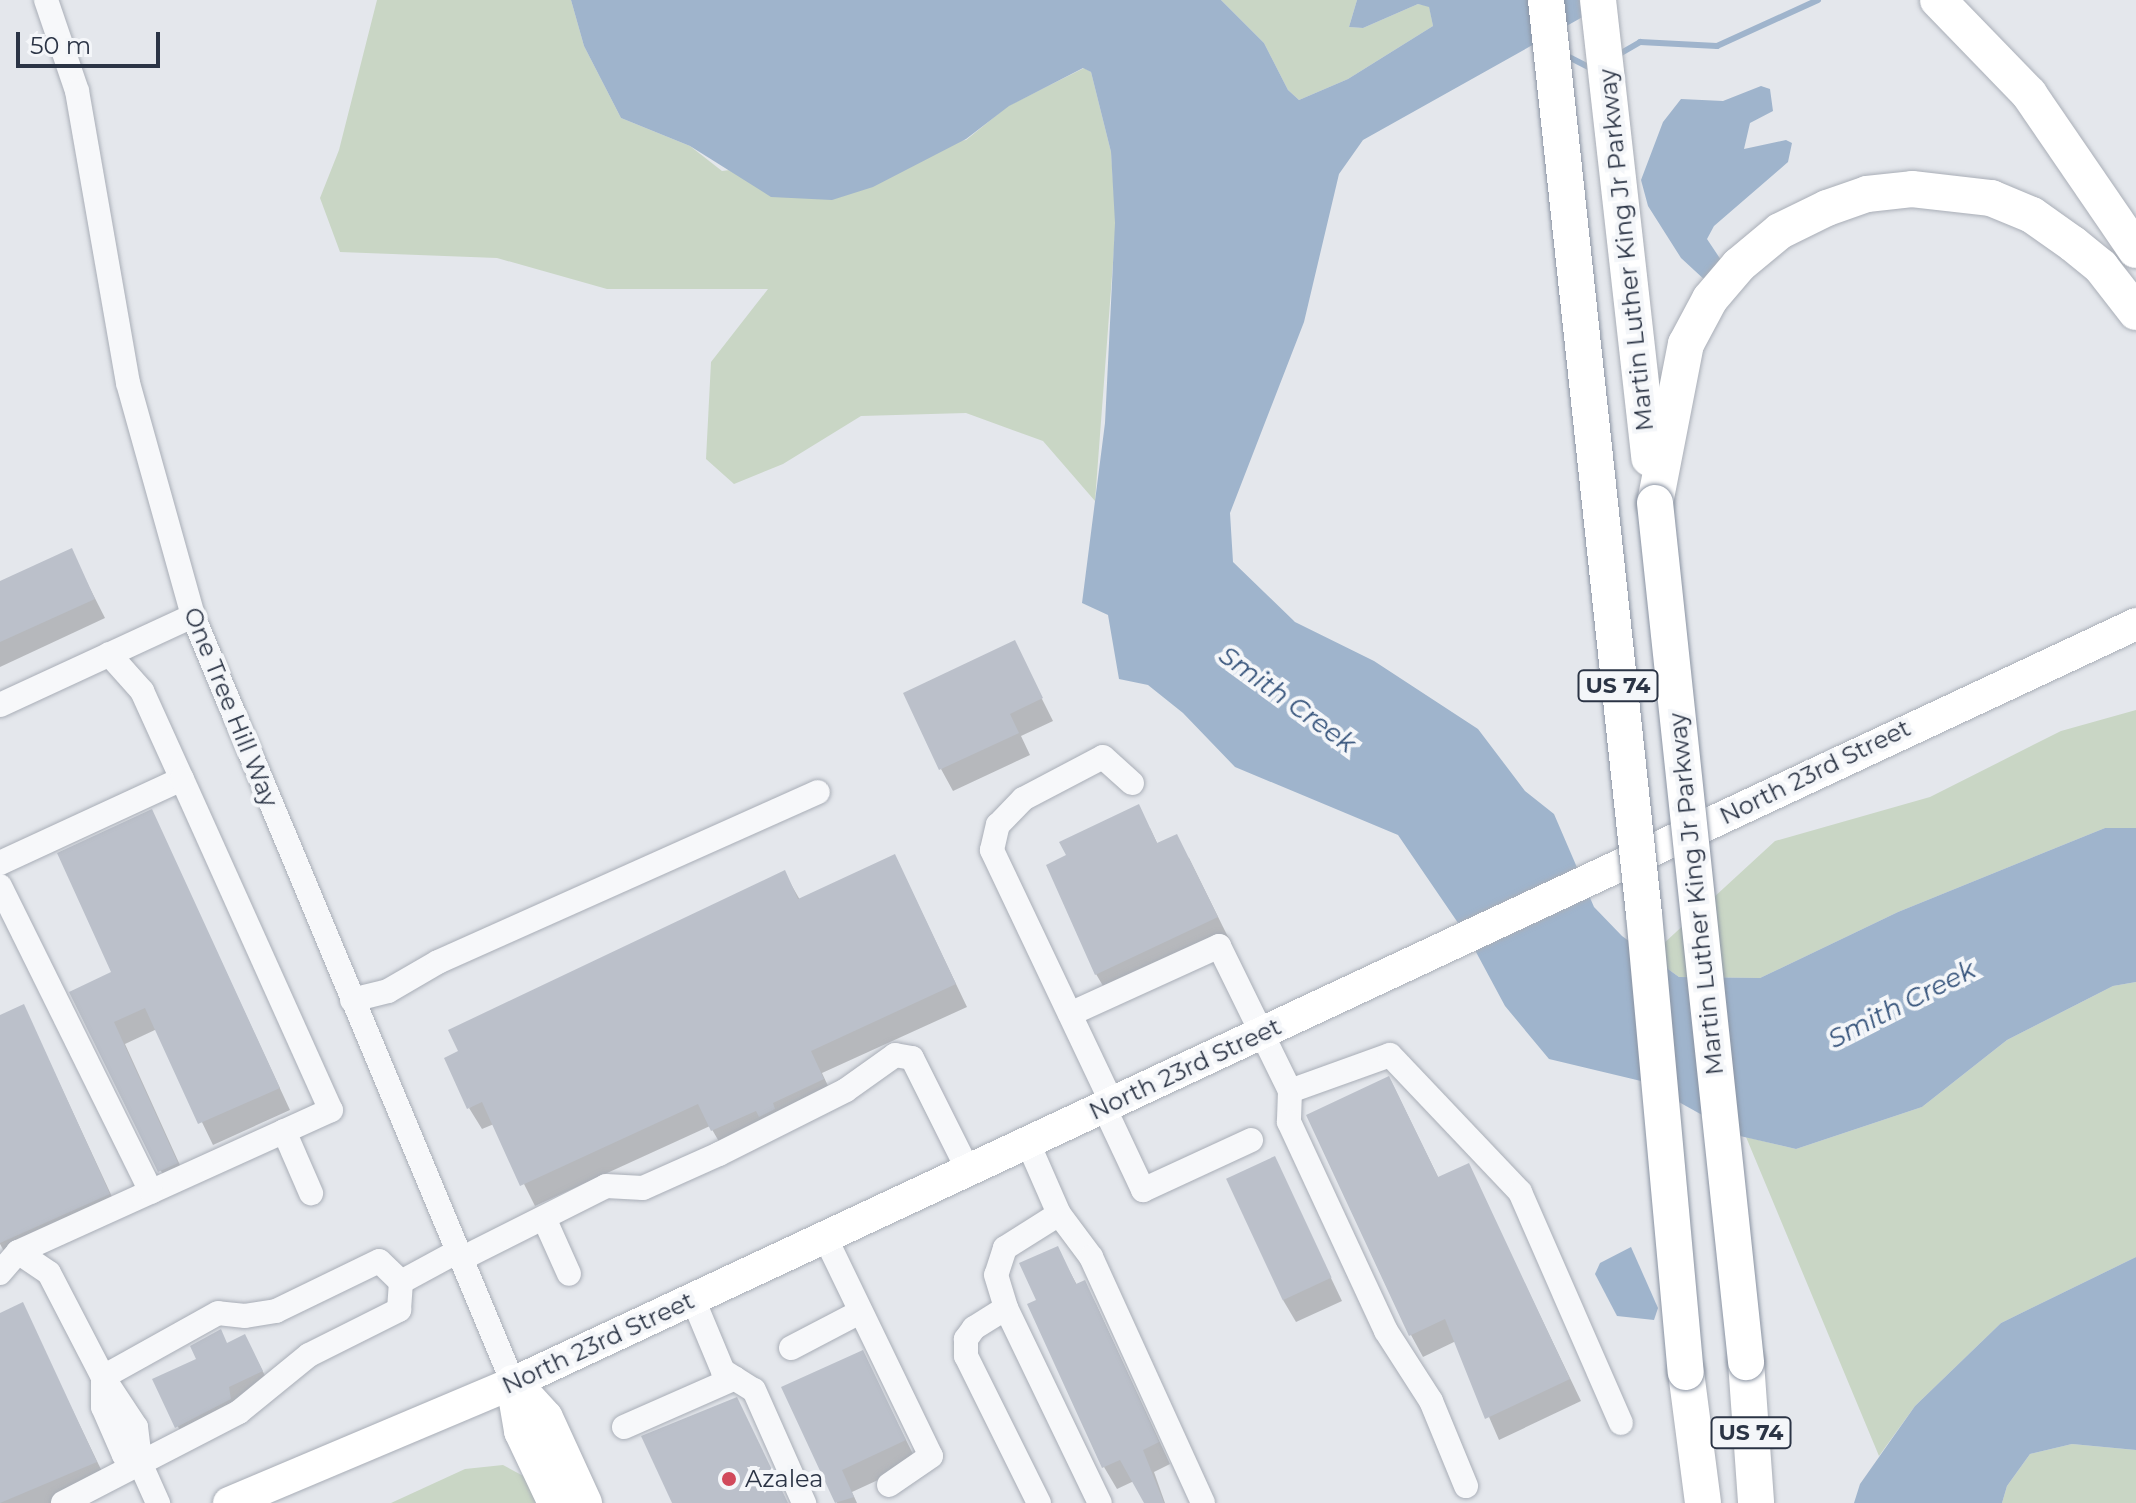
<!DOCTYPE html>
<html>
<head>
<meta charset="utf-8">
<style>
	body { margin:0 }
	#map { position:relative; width:2136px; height:1503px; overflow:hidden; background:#e4e7ec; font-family:Montserrat,sans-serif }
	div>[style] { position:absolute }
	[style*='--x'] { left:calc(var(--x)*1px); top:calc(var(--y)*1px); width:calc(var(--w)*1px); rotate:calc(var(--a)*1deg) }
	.green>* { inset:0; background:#c9d6c5 }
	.water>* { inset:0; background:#9fb4cc }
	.shadow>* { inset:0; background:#0003 }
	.stream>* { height:6px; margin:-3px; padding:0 3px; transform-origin:3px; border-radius:3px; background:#9fb4cc }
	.building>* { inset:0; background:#bbc0ca; transform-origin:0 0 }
	.roads { filter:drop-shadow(0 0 2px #a9aeb7) drop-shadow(0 0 2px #a9aeb7) }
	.minor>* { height:24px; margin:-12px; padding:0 12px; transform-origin:12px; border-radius:12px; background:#f7f8fa }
	.major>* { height:32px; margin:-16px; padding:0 16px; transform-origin:16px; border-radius:16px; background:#fff }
	.highway>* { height:36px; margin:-18px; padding:0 18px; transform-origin:18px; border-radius:18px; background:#fff }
	.bridges { filter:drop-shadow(0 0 2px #8b94a3) drop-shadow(0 0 2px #8b94a3) }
	.highway-bridge>* { height:36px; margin:-18px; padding:0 18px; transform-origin:18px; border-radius:18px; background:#fff }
	.dots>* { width:22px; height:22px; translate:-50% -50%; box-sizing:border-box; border:4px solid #f4f6f9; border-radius:50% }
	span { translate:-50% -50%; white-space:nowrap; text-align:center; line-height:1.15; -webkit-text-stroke:8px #f4f6f9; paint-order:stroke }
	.shield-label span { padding:2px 6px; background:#f4f6f9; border:2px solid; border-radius:6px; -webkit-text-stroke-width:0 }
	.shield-label { font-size:22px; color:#2b3445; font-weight:700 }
	.street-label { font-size:24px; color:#2b3445 }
	.poi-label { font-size:24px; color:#2b3445 }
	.left { translate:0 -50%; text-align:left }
	.water-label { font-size:26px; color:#34527a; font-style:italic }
	.scale { position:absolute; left:16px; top:32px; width:144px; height:36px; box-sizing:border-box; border:4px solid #2b3445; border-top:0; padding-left:10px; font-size:24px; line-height:28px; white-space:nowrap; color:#2b3445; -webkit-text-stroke:6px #f4f6f9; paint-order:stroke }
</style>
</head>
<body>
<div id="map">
	<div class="green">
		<div style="clip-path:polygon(377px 0,571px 0,584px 46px,621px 118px,690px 146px,722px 171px,966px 140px,1008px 106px,1084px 68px,1091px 72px,1111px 152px,1116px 223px,1095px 501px,1043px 441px,966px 413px,861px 416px,783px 464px,734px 484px,706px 459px,711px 362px,768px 289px,607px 289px,497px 258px,340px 252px,320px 198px,339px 150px)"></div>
		<div style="clip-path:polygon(1221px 0,1357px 0,1349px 27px,1363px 28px,1418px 4px,1429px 6px,1433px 26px,1348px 79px,1299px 100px,1288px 90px,1264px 43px)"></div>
		<div style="clip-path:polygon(2136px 710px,2136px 828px,2105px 828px,1898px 912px,1760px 978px,1679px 977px,1650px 956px,1775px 841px,1930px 797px,2061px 731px)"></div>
		<div style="clip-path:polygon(2136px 982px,2136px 1257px,2001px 1323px,1915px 1406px,1879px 1456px,1746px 1137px,1796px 1149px,1922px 1107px,2007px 1040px,2113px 986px)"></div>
		<div style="clip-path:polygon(2072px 1444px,2136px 1450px,2136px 1503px,2002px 1503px,2007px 1486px,2030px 1454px)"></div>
		<div style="clip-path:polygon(503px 1465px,527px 1478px,537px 1503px,391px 1503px,465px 1469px)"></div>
	</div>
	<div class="water">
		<div style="clip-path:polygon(571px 0,1221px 0,1264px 43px,1288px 90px,1299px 100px,1348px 79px,1433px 26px,1429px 7px,1418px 4px,1363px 28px,1349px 27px,1357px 0,1613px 0,1363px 140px,1339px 174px,1304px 322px,1230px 513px,1233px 562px,1295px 622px,1374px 661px,1478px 729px,1525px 791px,1554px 814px,1594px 907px,1622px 936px,1679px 977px,1760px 978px,1898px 912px,2105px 828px,2136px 828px,2136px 982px,2113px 986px,2007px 1040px,1922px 1107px,1796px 1149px,1740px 1136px,1641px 1081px,1549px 1059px,1505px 1006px,1469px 939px,1398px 835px,1235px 767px,1183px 713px,1148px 685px,1119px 679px,1108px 615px,1082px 603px,1105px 423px,1115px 223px,1111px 152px,1091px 72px,1083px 68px,1009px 106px,966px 139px,873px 187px,832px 200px,771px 197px,690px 146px,621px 118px,584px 46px)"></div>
		<div style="clip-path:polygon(1761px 86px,1770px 89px,1773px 111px,1750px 123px,1744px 149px,1786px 140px,1792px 143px,1788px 162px,1714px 226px,1707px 239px,1721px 260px,1707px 282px,1681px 258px,1648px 206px,1641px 180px,1663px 122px,1681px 99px,1723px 101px)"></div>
		<div style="clip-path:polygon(1631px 1247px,1658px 1308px,1654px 1320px,1617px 1316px,1595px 1274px,1600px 1263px)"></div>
		<div style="clip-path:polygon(2136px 1257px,2136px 1450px,2072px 1444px,2030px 1454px,2007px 1486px,2002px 1503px,1854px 1503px,1860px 1484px,1915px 1406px,2001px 1323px)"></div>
	</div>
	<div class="shadow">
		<div style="clip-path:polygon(71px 551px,105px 618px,0 667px,0 583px)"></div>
		<div style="clip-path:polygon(1014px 643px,1053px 721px,1021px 736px,1030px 755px,953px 791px,941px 769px)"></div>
		<div style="clip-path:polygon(152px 812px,290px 1110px,213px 1145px,157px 1029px,125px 1044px,189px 1185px,172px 1193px,72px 993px,114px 973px)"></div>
		<div style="clip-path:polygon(1150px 828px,1158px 845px,1189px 858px,1229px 939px,1109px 996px,1096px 974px,1069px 856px)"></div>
		<div style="clip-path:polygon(895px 856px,967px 1007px,822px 1073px,835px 1101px,725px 1152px,710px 1126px,535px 1206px,494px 1124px,482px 1129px,469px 1108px,784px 872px,800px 900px)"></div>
		<div style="clip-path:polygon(24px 1007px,121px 1216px,12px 1265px,0 1244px,0 1017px)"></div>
		<div style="clip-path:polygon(1391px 1081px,1439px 1179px,1468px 1165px,1581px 1401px,1499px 1440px,1456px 1341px,1423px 1357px,1411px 1335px)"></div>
		<div style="clip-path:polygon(1274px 1159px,1342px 1301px,1296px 1322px,1283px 1300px)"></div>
		<div style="clip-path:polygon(1057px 1248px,1077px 1285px,1084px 1282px,1096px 1304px,1170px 1464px,1154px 1472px,1165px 1503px,1146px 1503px,1134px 1481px,1117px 1489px,1104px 1467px,1039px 1301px)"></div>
		<div style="clip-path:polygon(22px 1305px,108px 1484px,68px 1503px,0 1503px,0 1315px)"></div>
		<div style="clip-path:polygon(245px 1337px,274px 1393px,189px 1449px,155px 1380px)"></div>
		<div style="clip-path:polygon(862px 1352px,917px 1462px,852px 1492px,857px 1503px,837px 1503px,784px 1388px)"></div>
	</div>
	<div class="stream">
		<div style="--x:1563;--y:54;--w:33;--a:27"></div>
		<div style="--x:1616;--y:56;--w:28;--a:-30"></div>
		<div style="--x:1640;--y:42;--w:77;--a:3"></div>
		<div style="--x:1717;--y:46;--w:111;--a:-24.5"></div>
	</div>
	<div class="building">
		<div style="clip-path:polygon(72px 548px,95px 599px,0 642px,0 581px)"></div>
		<div style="clip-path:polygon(1015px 640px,1043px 698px,1010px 714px,1019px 733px,939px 770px,903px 693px)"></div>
		<div style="clip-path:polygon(1139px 804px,1157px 843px,1177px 834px,1218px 917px,1095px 975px,1046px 865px,1066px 855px,1059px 842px)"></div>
		<div style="clip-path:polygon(152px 809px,280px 1088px,198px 1124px,145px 1008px,114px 1022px,178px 1163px,158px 1172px,69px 992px,111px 972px,57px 853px)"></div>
		<div style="clip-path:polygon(895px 854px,956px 984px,811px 1051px,824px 1079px,773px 1103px,775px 1109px,759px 1117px,756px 1111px,711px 1131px,698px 1104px,520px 1186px,482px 1102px,467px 1109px,444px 1058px,458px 1051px,448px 1030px,785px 870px,798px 899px)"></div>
		<div style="clip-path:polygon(24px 1004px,110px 1194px,0 1243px,0 1015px)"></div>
		<div style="clip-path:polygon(1389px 1076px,1438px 1177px,1469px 1163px,1570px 1379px,1485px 1419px,1445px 1319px,1409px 1336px,1306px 1115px)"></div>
		<div style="left:1275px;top:1156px;width:134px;height:54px;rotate:65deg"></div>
		<div style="clip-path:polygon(1058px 1246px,1076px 1284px,1085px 1280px,1159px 1442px,1143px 1450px,1164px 1503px,1144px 1503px,1120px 1460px,1102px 1468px,1027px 1304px,1036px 1300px,1019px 1263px)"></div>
		<div style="clip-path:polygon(23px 1302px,97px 1462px,0 1503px,0 1313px)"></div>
		<div style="clip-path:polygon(221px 1329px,227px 1343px,245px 1334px,263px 1371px,229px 1387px,231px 1399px,175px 1428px,152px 1379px,196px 1359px,190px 1346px)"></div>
		<div style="clip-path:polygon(863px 1350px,906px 1440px,842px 1470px,854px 1497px,835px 1503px,781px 1387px)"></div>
		<div style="clip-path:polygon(737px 1397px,788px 1503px,672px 1503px,641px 1436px)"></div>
	</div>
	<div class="roads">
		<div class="minor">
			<div style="--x:46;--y:0;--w:96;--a:71.2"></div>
			<div style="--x:77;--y:91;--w:296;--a:80.1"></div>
			<div style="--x:128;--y:383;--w:242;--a:74.4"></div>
			<div style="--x:193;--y:616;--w:831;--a:67.35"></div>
			<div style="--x:109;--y:654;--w:50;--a:48.3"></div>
			<div style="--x:142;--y:691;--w:97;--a:65.6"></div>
			<div style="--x:0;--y:705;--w:213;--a:-24.8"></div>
			<div style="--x:0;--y:863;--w:200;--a:-24.8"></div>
			<div style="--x:182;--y:779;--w:363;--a:65.8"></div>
			<div style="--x:331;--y:1110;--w:344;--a:155.6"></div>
			<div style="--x:18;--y:1252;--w:28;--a:131"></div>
			<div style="--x:0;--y:886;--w:341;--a:63.7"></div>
			<div style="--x:352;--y:1000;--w:37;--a:-14"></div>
			<div style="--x:388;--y:991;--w:58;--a:-30.1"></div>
			<div style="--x:438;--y:962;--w:416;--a:-24.1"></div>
			<div style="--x:1070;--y:1014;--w:164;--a:-24.5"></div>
			<div style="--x:1219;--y:946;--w:161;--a:63.9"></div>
			<div style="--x:1290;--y:1091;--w:106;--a:-19.8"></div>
			<div style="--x:1390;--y:1055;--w:189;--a:46.5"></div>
			<div style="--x:1520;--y:1192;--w:252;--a:66.4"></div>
			<div style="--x:1290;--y:1091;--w:31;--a:92"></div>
			<div style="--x:1289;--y:1122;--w:230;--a:65.1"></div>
			<div style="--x:1386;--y:1331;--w:83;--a:57.3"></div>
			<div style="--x:1431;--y:1401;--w:92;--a:67.6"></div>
			<div style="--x:1112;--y:1103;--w:280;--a:-115.4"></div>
			<div style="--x:992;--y:850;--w:26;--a:-77"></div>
			<div style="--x:998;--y:825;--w:36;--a:-46"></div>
			<div style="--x:1023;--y:799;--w:90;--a:-27.7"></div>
			<div style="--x:1103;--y:757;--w:39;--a:42"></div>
			<div style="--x:1104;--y:1107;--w:92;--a:64.8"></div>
			<div style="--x:1143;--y:1190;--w:119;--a:-24.8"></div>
			<div style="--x:284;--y:1131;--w:68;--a:66.5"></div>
			<div style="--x:1028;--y:1143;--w:77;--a:66.4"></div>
			<div style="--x:1059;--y:1214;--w:54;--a:53.3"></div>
			<div style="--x:1091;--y:1257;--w:270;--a:65.5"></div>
			<div style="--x:1059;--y:1214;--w:64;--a:147.8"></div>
			<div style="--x:1005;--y:1248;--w:28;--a:108"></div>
			<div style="--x:996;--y:1275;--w:34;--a:73"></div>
			<div style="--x:1006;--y:1308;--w:216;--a:64.3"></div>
			<div style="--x:544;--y:1218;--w:61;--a:65.9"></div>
			<div style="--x:825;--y:1237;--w:243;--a:64.2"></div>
			<div style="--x:931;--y:1456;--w:51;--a:145.4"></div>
			<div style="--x:18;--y:1252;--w:37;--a:34"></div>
			<div style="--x:49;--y:1273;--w:117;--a:62.6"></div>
			<div style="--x:103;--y:1377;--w:60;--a:56.6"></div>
			<div style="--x:136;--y:1427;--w:38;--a:83"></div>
			<div style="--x:141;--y:1465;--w:42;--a:65.9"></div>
			<div style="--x:461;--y:1259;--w:162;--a:-26.7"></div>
			<div style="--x:606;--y:1186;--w:37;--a:3"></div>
			<div style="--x:643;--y:1188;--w:83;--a:-24.1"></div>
			<div style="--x:719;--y:1154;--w:142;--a:-26.7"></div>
			<div style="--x:846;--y:1090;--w:60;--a:-35.5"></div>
			<div style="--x:895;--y:1055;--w:17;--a:10"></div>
			<div style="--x:912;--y:1058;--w:125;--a:63.4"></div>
			<div style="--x:401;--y:1282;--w:65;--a:-28.5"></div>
			<div style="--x:693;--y:1299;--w:78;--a:67.4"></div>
			<div style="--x:723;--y:1371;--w:36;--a:32"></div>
			<div style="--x:754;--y:1390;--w:124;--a:66.1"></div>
			<div style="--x:1006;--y:1308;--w:38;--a:148"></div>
			<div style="--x:974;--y:1328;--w:14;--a:126"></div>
			<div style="--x:966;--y:1339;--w:17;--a:90"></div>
			<div style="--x:966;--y:1356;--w:164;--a:63.6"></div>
			<div style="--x:791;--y:1348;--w:78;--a:-27.6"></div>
			<div style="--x:103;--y:1377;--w:30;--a:90"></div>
			<div style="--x:103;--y:1407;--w:52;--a:66.4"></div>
			<div style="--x:124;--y:1455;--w:20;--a:30"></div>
			<div style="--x:624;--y:1427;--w:121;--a:-23.8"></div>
			<div style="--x:63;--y:1503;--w:198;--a:-27.3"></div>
			<div style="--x:239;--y:1412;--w:90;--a:-39.2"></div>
			<div style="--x:309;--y:1355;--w:101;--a:-26.6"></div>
			<div style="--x:399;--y:1310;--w:28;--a:-86"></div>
			<div style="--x:401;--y:1282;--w:30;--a:-136"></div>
			<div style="--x:379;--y:1261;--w:114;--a:154.1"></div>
			<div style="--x:276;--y:1311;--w:31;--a:171"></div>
			<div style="--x:245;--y:1316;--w:27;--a:-174"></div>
			<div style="--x:218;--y:1313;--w:132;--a:150.9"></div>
		</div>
		<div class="major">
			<div style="--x:229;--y:1503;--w:308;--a:-22.9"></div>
			<div style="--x:513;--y:1383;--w:1792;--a:-25.06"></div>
		</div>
		<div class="highway">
			<div style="--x:1598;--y:0;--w:461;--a:83.6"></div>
			<div style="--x:1938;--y:0;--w:131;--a:45.9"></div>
			<div style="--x:2029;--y:94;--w:189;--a:55.6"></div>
			<div style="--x:1655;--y:503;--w:162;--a:-79"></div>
			<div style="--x:1686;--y:344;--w:51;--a:-61.9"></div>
			<div style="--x:1710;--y:299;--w:45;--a:-49.5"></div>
			<div style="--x:1739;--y:265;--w:53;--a:-39.7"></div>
			<div style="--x:1780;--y:231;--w:52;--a:-26.1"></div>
			<div style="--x:1827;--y:208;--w:42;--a:-19.3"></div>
			<div style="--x:1867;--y:194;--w:45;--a:-6.3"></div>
			<div style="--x:1912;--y:189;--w:80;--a:6.5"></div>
			<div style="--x:1991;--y:198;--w:44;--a:22.5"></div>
			<div style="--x:2032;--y:215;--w:50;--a:35.3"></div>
			<div style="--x:2073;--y:244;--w:36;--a:39"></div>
			<div style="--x:2101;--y:267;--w:57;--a:52.1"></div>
			<div style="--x:1746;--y:1362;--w:141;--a:85.9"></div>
			<div style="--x:1686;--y:1372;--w:132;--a:82.6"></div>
			<div style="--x:513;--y:1383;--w:47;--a:47.6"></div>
			<div style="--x:545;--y:1418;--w:94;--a:65.4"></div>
			<div style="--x:514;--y:1384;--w:48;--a:80.3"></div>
			<div style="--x:522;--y:1431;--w:80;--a:64.7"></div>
		</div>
	</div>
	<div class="bridges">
		<div class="highway-bridge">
			<div style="--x:1546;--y:0;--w:919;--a:83.88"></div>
			<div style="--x:1644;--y:914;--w:460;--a:84.8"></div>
			<div style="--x:1655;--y:503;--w:864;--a:83.95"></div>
		</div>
	</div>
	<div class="dots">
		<div style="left:729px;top:1479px;background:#d1495b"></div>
	</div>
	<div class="shield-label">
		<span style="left:1618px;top:686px">US 74</span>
		<span style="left:1751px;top:1433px">US 74</span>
	</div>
	<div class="street-label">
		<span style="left:1626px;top:250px;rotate:-96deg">Martin Luther King Jr Parkway</span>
		<span style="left:231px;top:707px;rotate:68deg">One Tree Hill Way</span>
		<span style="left:1815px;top:772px;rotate:-26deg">North 23rd Street</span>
		<span style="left:1696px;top:894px;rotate:-96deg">Martin Luther King Jr Parkway</span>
		<span style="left:1185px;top:1069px;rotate:-25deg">North 23rd Street</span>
		<span style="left:598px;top:1343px;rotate:-25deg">North 23rd Street</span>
	</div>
	<div class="poi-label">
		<span class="left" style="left:745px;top:1479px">Azalea</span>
	</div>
	<div class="water-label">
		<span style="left:1287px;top:700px;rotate:36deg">Smith Creek</span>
		<span style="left:1902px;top:1005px;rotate:-27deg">Smith Creek</span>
	</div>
	<div class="scale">50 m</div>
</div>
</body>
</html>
